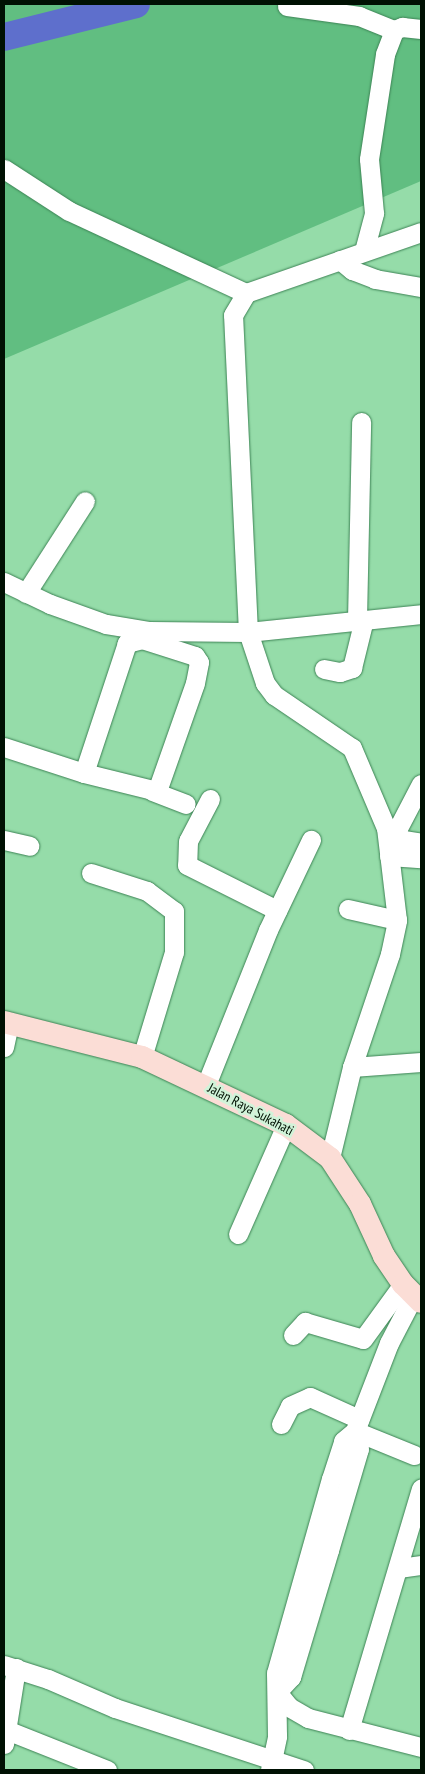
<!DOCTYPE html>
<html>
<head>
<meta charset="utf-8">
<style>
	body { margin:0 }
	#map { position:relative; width:425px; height:1774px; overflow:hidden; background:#95dca9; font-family:"PT Sans Narrow",sans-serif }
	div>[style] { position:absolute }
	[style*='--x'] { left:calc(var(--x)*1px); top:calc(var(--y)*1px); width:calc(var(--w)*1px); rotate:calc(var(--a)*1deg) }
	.green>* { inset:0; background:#61be81 }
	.river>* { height:28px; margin:-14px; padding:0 14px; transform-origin:14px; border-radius:14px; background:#5e6fcc }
	.roads { filter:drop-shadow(0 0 1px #3d8355) drop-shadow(0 0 1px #3d8355) }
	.minor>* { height:19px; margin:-9.5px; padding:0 9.5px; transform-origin:9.5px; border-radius:9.5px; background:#fff }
	.major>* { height:22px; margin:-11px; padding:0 11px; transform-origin:11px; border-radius:11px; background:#fbddd6 }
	span { translate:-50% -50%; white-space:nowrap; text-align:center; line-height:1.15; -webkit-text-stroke:5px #d1f3d9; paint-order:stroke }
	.street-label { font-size:14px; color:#001103 }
	.frame { position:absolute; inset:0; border:5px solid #001103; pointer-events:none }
</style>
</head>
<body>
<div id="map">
	<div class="green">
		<div style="clip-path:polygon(4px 4px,421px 4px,421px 181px,4px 359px)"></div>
	</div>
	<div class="river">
		<div style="--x:4;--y:37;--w:136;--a:-14"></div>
	</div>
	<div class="roads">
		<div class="minor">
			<div style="--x:287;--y:6;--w:73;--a:7.9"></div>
			<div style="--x:359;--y:16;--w:38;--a:22"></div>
			<div style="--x:4;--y:169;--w:77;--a:32.9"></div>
			<div style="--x:69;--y:211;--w:195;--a:24.9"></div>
			<div style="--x:364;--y:251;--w:39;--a:-75"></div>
			<div style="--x:374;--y:213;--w:54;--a:-95.3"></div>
			<div style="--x:369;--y:159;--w:106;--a:-81.3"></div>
			<div style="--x:385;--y:54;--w:26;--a:-69"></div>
			<div style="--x:394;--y:30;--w:9;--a:-21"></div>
			<div style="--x:402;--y:27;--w:19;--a:6"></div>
			<div style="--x:340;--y:260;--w:16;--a:40"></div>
			<div style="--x:352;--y:270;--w:25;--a:21"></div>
			<div style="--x:375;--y:279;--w:47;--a:9.9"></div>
			<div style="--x:4;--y:582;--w:51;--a:25.6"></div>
			<div style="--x:50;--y:604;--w:59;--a:19.7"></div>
			<div style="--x:106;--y:624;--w:44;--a:9.2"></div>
			<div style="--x:149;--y:631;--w:99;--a:0.6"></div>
			<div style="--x:248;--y:632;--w:174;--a:-5.9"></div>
			<div style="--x:26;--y:593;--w:109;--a:-57.3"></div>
			<div style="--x:357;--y:620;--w:198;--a:-88.8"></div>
			<div style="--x:324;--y:669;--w:16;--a:11"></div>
			<div style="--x:340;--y:672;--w:13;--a:-18"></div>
			<div style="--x:352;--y:668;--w:50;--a:-76.2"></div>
			<div style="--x:4;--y:747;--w:84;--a:18"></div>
			<div style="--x:84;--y:773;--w:75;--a:13.9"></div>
			<div style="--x:157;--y:791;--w:114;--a:-70.6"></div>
			<div style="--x:195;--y:683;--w:21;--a:-79"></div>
			<div style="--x:199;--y:662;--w:7;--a:-124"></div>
			<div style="--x:195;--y:656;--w:56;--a:-162.2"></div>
			<div style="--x:142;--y:639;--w:16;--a:165"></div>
			<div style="--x:127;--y:643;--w:137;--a:108.3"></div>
			<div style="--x:421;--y:784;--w:50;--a:117.6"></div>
			<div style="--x:398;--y:828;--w:11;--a:95"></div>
			<div style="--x:397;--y:839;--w:24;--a:9"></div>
			<div style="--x:152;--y:791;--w:36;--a:21"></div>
			<div style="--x:210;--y:799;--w:47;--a:117.6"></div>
			<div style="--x:188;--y:841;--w:24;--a:92"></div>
			<div style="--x:187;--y:865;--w:101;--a:26.6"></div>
			<div style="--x:4;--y:840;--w:26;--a:13"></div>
			<div style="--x:389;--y:856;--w:32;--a:4"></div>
			<div style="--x:91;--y:873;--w:59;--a:17.8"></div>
			<div style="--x:147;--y:891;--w:34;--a:37"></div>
			<div style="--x:174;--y:911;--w:41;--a:90"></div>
			<div style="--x:174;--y:952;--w:110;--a:106.9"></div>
			<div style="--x:348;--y:909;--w:50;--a:12.7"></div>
			<div style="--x:4;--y:1047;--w:25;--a:-78"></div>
			<div style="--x:352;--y:1067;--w:69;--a:-4.1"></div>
			<div style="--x:206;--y:1085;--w:167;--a:-68.2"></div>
			<div style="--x:268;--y:930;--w:100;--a:-64.5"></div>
			<div style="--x:330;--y:1158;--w:94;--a:-76.4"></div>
			<div style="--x:352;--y:1067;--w:119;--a:-71.4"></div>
			<div style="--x:390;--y:954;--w:35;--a:-78"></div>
			<div style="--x:397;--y:920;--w:93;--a:-96.8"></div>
			<div style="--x:386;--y:828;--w:87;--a:-113"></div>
			<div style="--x:352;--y:748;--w:94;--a:-145.8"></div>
			<div style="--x:274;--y:695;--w:15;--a:-127"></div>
			<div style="--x:265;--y:683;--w:54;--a:-108.4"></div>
			<div style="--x:248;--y:632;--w:317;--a:-92.7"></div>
			<div style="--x:233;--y:315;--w:26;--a:-59"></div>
			<div style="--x:246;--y:293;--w:185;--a:-19.2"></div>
			<div style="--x:238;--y:1234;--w:119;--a:-66.2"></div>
			<div style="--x:293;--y:1335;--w:18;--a:-47"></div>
			<div style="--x:305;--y:1322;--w:60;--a:16.3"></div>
			<div style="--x:363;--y:1339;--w:68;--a:-54"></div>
			<div style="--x:281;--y:1424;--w:20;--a:-63"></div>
			<div style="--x:290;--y:1406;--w:22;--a:-24"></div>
			<div style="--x:310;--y:1397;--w:54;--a:24.2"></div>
			<div style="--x:355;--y:1431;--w:64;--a:22.1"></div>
			<div style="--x:399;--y:1568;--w:22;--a:-8"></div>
			<div style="--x:4;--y:1665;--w:46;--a:17.7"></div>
			<div style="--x:48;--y:1679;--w:73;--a:23.4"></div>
			<div style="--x:115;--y:1708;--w:199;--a:18.2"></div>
			<div style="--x:277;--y:1692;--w:21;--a:-47"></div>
			<div style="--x:291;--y:1677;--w:133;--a:-73.3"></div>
			<div style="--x:329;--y:1550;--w:105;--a:-73.5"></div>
			<div style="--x:359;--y:1449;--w:18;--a:-103"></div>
			<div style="--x:277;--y:1692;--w:19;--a:51"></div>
			<div style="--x:289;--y:1707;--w:22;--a:30"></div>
			<div style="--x:308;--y:1718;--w:117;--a:14.4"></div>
			<div style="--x:4;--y:1729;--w:111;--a:21.7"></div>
			<div style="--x:349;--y:1730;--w:252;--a:-73.4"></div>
			<div style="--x:4;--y:1744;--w:77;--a:-81"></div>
			<div style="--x:270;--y:1770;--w:35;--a:-78"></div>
			<div style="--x:277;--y:1736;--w:63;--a:-90.9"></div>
			<div style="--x:276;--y:1673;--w:202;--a:-74.2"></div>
			<div style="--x:331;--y:1479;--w:40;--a:-72"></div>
			<div style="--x:343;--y:1441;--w:16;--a:-40"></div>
			<div style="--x:355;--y:1431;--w:94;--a:-68.9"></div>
			<div style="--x:389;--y:1343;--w:54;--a:-62.5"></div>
		</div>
		<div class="major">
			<div style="--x:4;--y:1022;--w:142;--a:14.2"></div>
			<div style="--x:142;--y:1057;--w:159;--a:25.3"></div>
			<div style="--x:286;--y:1125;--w:55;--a:36.9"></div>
			<div style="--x:330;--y:1158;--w:55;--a:56.9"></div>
			<div style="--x:360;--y:1204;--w:57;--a:65.2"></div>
			<div style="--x:384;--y:1256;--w:34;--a:56"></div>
			<div style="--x:403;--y:1284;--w:25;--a:45"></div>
		</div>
	</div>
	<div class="street-label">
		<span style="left:251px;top:1109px;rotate:28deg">Jalan Raya Sukahati</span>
	</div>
	<div class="frame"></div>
</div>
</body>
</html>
